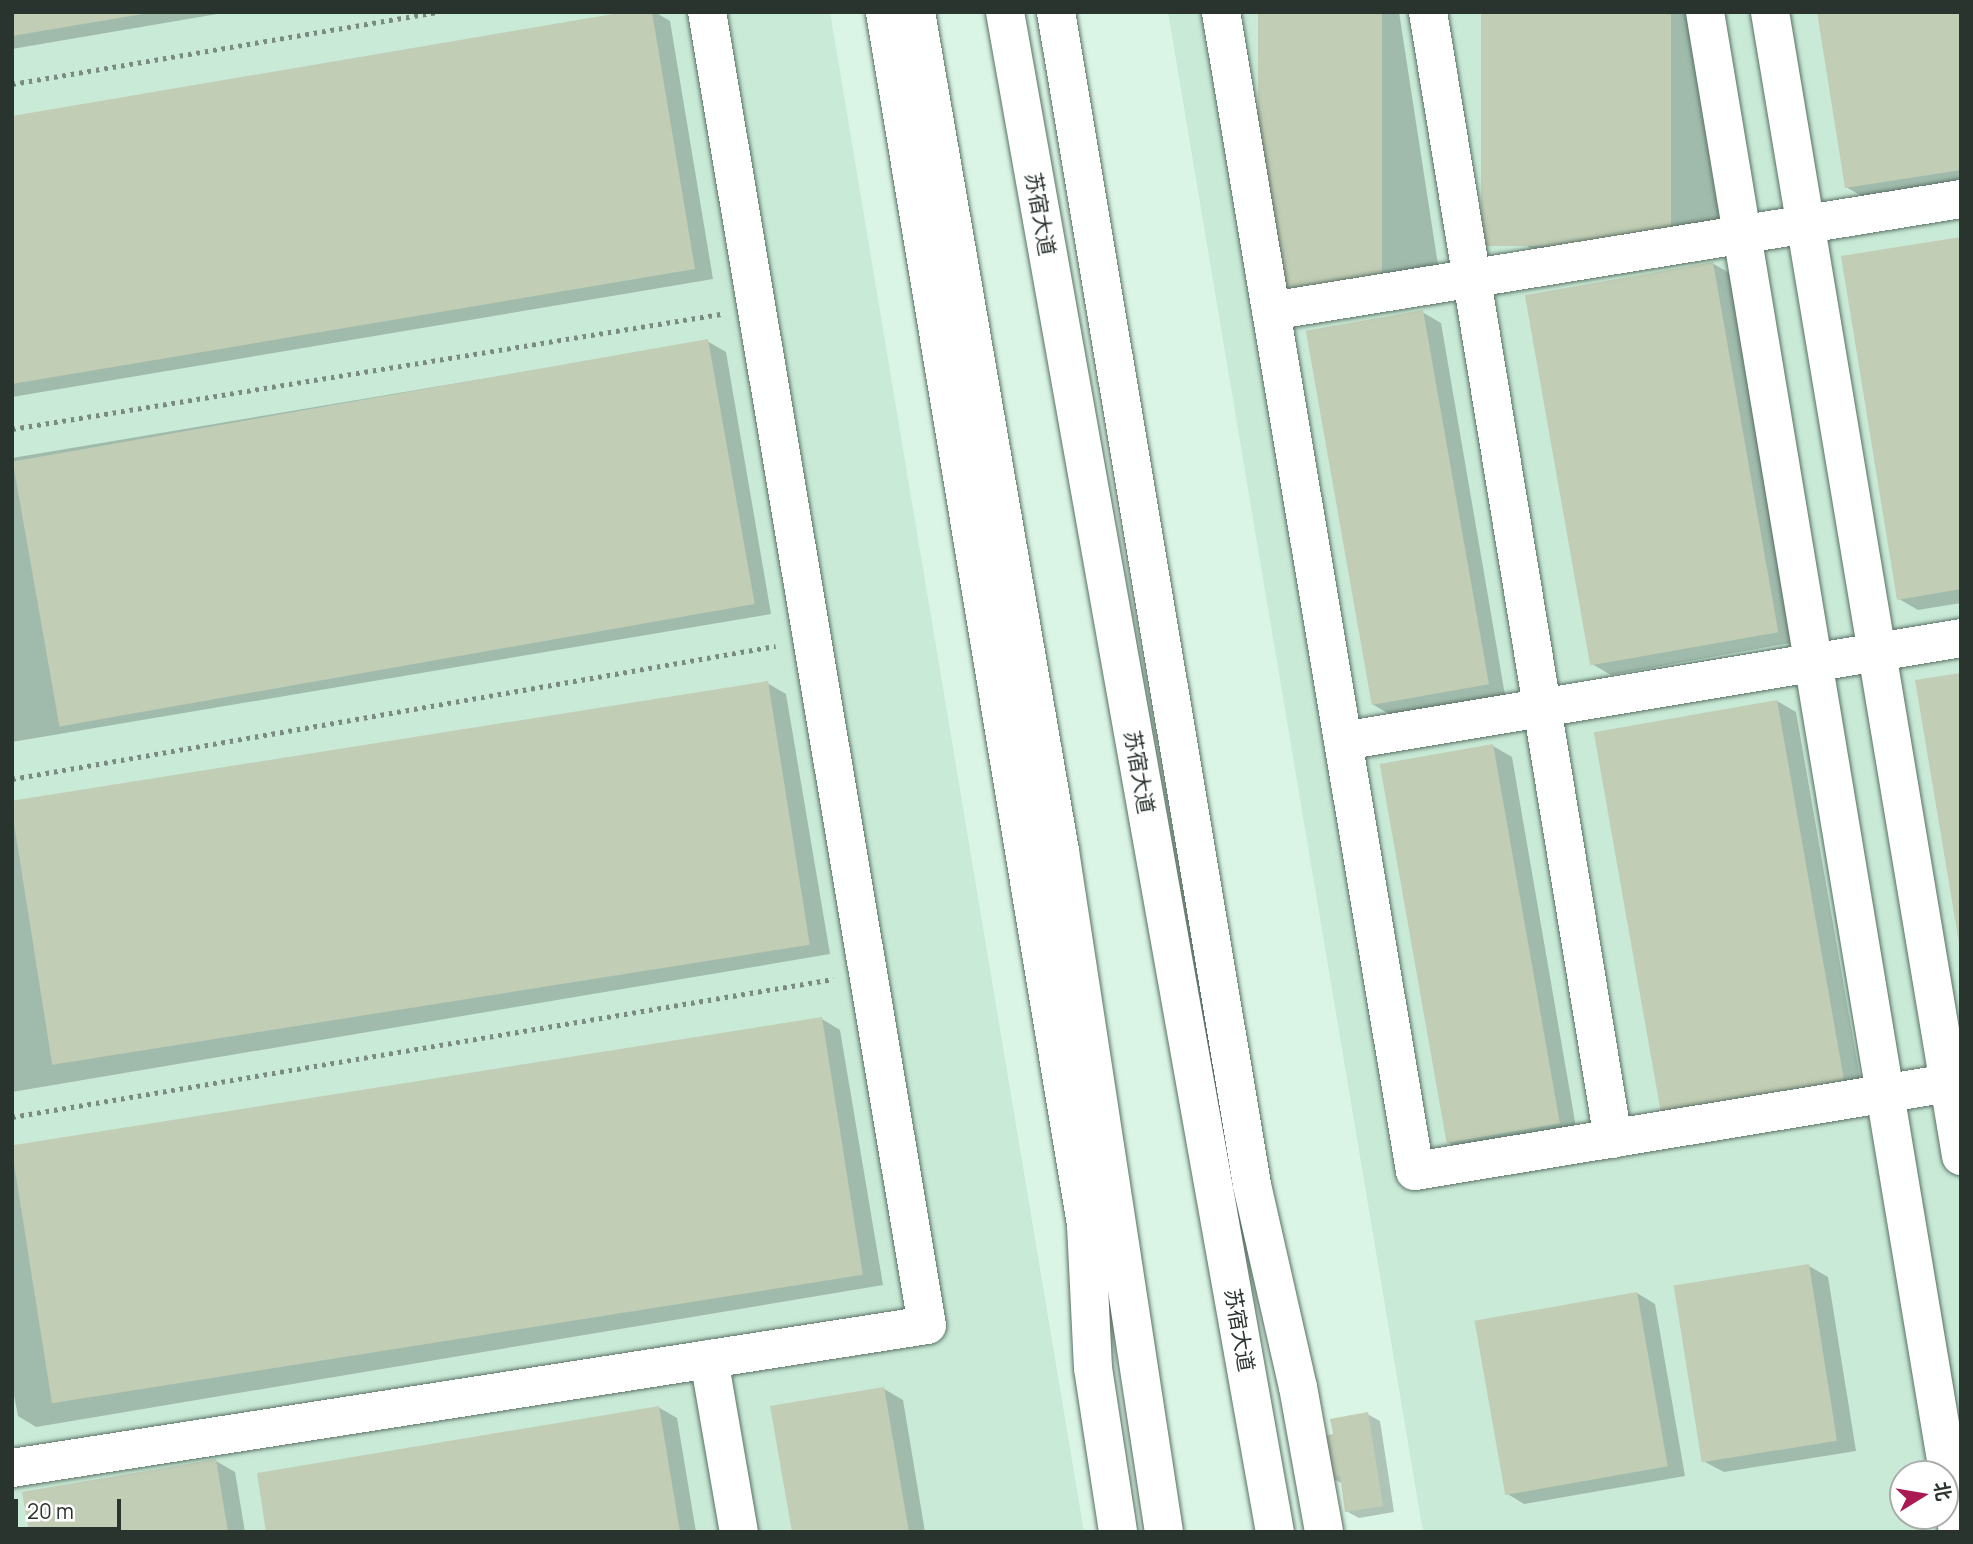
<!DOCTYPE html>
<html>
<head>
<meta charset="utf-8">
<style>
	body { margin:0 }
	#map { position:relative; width:1973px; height:1544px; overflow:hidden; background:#daf5e5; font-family:Manrope,"Noto Sans SC",sans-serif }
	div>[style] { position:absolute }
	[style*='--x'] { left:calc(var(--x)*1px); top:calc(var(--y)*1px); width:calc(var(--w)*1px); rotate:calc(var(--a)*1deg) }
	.built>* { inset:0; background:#c9ead7 }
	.shadow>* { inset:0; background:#0003 }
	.building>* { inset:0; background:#c1cdb5; transform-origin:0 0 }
	.path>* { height:4.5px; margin-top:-2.25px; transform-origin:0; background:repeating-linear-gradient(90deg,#7a8c82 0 3.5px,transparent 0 8.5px) }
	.roads { filter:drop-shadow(0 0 2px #5a7164) drop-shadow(0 0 2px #5a7164) }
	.minor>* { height:38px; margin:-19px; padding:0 19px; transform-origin:19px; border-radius:19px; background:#fff }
	.major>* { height:38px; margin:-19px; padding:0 19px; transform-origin:19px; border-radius:19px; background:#fff }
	span { translate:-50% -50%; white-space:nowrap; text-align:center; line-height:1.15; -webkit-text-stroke:6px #fff; paint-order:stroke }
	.street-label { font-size:21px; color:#2a342e }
	.frame { position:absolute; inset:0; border:14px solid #2a342e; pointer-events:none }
	.north { position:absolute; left:1889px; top:1460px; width:70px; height:70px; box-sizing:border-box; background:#fff; border:2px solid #aaaeab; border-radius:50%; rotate:79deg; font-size:19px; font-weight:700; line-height:28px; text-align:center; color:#2a342e }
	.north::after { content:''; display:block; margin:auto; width:24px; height:32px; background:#aa1952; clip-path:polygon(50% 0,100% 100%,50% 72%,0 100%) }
	.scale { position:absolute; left:14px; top:1499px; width:107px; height:32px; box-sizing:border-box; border:4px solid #2a342e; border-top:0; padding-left:9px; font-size:21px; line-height:24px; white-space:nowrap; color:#2a342e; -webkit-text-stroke:5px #fff; paint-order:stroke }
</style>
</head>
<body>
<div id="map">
	<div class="built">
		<div style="clip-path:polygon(12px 12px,830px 12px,1084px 1532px,12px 1532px)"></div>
		<div style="clip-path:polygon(evenodd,1168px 12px,1961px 12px,1961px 1532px,1423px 1532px,1168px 12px,1903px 1474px,1945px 1474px,1945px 1516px,1903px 1516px,1903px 1474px)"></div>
	</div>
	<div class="shadow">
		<div style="clip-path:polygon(12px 12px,229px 12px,12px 49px)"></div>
		<div style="clip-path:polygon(636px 12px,655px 12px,670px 21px,713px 279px,12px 397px,12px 118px)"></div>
		<div style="clip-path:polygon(1260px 12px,1399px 12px,1440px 278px,1322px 297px)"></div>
		<div style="clip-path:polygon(1483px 12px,1688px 12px,1722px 223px,1539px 253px,1520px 242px)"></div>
		<div style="clip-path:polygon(1961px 12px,1961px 183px,1865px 198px,1846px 187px)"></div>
		<div style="clip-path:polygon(1961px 238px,1961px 603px,1918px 610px,1899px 599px)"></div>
		<div style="clip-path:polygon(1712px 263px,1731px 274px,1796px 642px,1611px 675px,1592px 664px)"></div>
		<div style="clip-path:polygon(1422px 312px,1441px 323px,1505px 695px,1391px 715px,1372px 704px)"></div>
		<div style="clip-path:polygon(707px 341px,726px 352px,771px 614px,12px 742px,12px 458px)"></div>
		<div style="clip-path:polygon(767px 683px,786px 694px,830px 954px,12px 1092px,12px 811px)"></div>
		<div style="clip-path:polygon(1777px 701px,1796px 712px,1863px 1095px,1664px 1115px)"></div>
		<div style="clip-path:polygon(1493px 746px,1512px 757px,1577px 1133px,1466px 1152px,1447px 1142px)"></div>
		<div style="clip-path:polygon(822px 1019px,840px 1030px,883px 1285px,36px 1427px,18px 1416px,12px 1385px,12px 1155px)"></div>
		<div style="clip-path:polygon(1809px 1266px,1828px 1277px,1856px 1451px,1724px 1472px,1705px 1462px)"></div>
		<div style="clip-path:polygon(1637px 1293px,1655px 1304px,1685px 1476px,1524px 1504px,1506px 1493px)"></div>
		<div style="clip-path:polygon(884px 1389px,903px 1400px,925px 1532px,794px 1532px)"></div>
		<div style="clip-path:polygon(658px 1407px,677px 1418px,696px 1532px,268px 1532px)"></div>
		<div style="clip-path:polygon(1367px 1414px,1380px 1421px,1394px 1512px,1359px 1518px,1346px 1511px,1343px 1484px,1330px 1477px)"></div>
		<div style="clip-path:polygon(216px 1461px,235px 1472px,245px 1532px,31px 1532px)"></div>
	</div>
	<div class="building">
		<div style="clip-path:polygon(12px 12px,142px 12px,143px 14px,12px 36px)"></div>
		<div style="clip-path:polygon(625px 12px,652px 12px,695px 269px,12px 384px,12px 116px)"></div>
		<div style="left:1258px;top:12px;width:124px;height:278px"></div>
		<div style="left:1481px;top:12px;width:190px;height:234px"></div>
		<div style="clip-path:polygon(1817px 12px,1961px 12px,1961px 170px,1845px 188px)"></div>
		<div style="clip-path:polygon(1961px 237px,1961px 589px,1897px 600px,1841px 256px)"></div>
		<div style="left:1713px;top:262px;width:376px;height:191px;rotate:80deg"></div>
		<div style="left:1423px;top:310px;width:380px;height:119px;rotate:80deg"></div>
		<div style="left:708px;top:339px;width:269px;height:706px;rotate:80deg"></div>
		<div style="clip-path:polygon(1961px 673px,1961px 943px,1959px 943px,1915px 680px)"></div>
		<div style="left:768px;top:681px;width:267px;height:767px;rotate:81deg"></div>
		<div style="left:1777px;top:700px;width:391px;height:186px;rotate:80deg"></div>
		<div style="left:1493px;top:744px;width:385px;height:115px;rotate:80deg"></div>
		<div style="left:822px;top:1017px;width:261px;height:821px;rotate:81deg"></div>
		<div style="left:1809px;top:1264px;width:179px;height:137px;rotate:81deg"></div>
		<div style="left:1637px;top:1292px;width:177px;height:165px;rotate:80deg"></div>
		<div style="clip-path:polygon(884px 1387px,909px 1532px,792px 1532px,770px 1406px)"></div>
		<div style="clip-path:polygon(659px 1406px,680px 1532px,266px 1532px,257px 1473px)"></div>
		<div style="clip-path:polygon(1368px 1412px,1383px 1506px,1345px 1512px,1340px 1476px,1329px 1478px,1322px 1436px,1333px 1434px,1330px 1419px)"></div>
		<div style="clip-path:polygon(216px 1459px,228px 1532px,29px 1532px,22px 1492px)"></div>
	</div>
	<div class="path">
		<div style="--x:12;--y:84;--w:430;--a:-9.6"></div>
		<div style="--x:12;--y:429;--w:718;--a:-9.21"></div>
		<div style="--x:12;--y:779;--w:775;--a:-9.88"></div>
		<div style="--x:12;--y:1117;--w:833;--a:-9.54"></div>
	</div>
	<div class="roads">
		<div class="minor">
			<div style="--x:885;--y:12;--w:1230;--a:80.59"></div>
			<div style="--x:1086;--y:1225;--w:143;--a:87.2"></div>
			<div style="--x:1093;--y:1368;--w:166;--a:81.3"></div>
			<div style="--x:1056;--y:12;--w:1189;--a:80.51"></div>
			<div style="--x:1252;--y:1185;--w:207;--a:77.2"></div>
			<div style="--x:1298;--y:1387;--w:147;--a:79.8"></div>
			<div style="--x:1221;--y:12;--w:1175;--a:80.5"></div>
			<div style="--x:1415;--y:1171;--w:553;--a:-9.36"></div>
			<div style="--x:1428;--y:12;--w:1142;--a:80.68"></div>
			<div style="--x:1705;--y:12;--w:1541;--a:80.55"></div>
			<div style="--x:1770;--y:12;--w:1160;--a:80.52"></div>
			<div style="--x:1271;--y:311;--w:699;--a:-9.22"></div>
			<div style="--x:1343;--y:741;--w:627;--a:-9.46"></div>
			<div style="--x:709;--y:1359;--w:176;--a:80.2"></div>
			<div style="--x:12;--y:1468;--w:926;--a:-8.88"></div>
			<div style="--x:927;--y:1325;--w:1331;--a:-99.51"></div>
		</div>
		<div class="major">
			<div style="--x:916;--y:12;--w:851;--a:80.26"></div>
			<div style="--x:1060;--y:851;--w:689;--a:81.32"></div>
			<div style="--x:1005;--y:12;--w:1544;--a:79.93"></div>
		</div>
	</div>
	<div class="street-label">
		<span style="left:1041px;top:214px;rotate:80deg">苏宿大道</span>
		<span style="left:1140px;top:772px;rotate:80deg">苏宿大道</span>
		<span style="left:1240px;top:1330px;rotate:80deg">苏宿大道</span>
	</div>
	<div class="frame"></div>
	<div class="north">北</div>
	<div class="scale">20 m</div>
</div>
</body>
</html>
